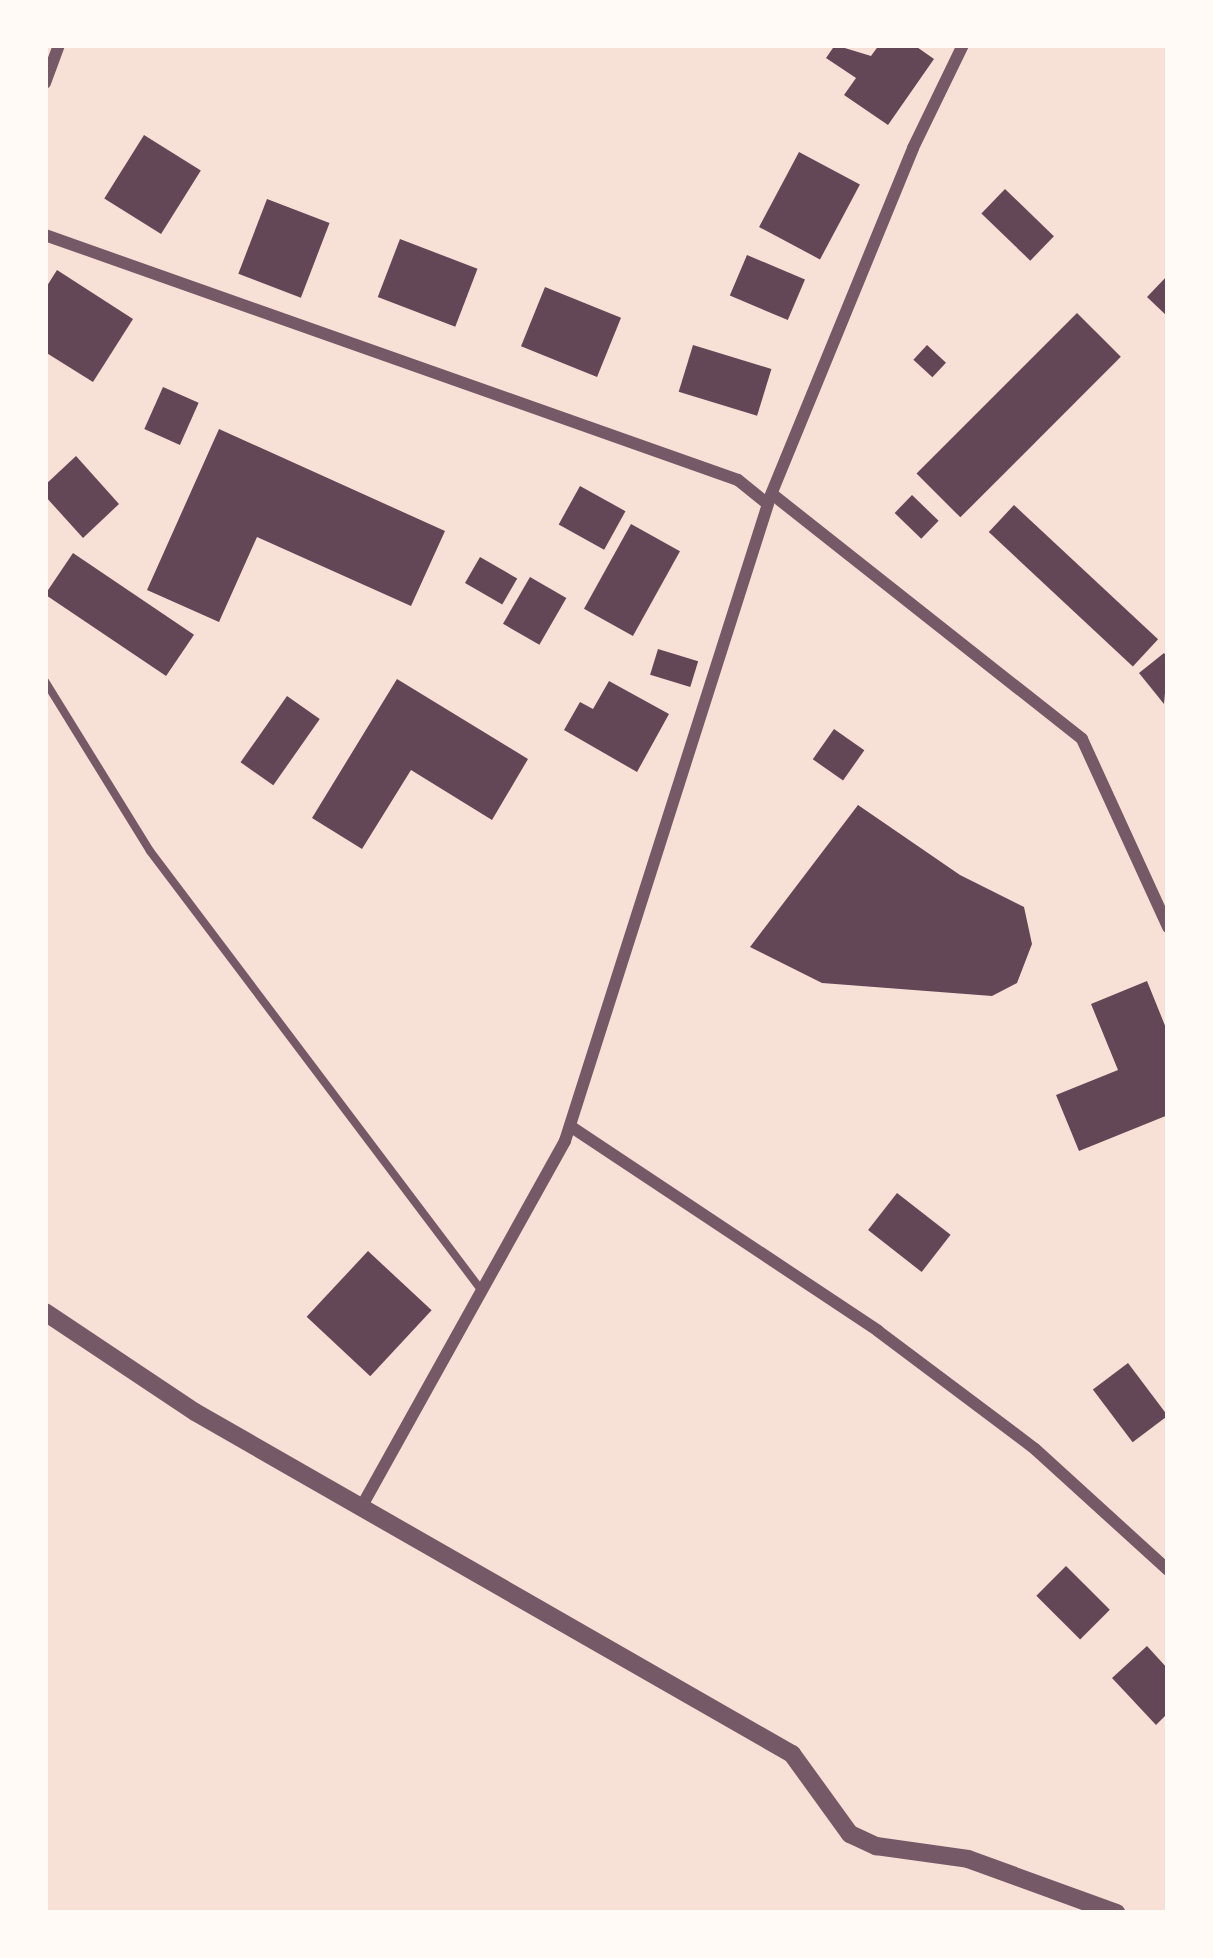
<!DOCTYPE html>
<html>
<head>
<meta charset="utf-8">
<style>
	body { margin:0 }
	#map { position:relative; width:1213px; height:1958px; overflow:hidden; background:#f7e1d7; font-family:"PT Sans",sans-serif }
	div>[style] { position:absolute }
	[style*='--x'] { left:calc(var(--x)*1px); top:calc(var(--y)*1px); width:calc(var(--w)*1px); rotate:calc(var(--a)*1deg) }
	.building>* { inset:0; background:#644757; transform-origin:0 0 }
	.service>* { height:8px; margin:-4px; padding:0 4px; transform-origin:4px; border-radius:4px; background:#755966 }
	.minor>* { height:12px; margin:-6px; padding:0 6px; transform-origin:6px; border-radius:6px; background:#755966 }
	.tertiary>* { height:18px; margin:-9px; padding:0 9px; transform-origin:9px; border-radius:9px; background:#755966 }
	span { translate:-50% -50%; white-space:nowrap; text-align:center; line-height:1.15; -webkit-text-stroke:9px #fffaf5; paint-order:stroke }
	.frame { position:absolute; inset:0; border:48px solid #fffaf5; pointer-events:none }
</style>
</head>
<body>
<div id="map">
	<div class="building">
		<div style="clip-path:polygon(835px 45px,871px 56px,879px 45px,914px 45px,934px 59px,888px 125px,844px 95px,856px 78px,826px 58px)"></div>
		<div style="left:144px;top:135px;width:67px;height:75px;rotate:32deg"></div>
		<div style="left:799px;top:152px;width:69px;height:85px;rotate:28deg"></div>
		<div style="left:1005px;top:189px;width:68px;height:34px;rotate:44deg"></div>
		<div style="left:267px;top:199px;width:67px;height:80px;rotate:21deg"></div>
		<div style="left:400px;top:239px;width:83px;height:62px;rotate:21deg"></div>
		<div style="left:747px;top:255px;width:63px;height:44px;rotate:23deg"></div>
		<div style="clip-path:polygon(57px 270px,133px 319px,93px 382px,45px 352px,45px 289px)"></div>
		<div style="clip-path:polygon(1168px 275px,1168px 317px,1147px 297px)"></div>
		<div style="left:545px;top:287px;width:82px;height:64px;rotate:22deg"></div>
		<div style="left:1077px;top:313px;width:62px;height:227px;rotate:45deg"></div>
		<div style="left:693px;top:345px;width:82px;height:49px;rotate:17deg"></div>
		<div style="left:927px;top:345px;width:26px;height:20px;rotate:43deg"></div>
		<div style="left:163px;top:387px;width:39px;height:46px;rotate:24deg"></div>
		<div style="clip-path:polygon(219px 429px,445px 531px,411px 606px,257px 537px,219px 622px,147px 590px)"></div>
		<div style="clip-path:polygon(76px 456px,119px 504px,83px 538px,45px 496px,45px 485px)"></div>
		<div style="left:580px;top:486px;width:52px;height:44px;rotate:29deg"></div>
		<div style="left:912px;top:495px;width:37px;height:25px;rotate:44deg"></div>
		<div style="left:1014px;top:505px;width:197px;height:37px;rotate:43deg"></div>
		<div style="left:631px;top:524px;width:56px;height:97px;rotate:29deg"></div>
		<div style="left:73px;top:553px;width:146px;height:50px;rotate:34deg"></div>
		<div style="left:480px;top:557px;width:43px;height:30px;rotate:30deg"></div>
		<div style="left:530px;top:577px;width:42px;height:54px;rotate:30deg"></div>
		<div style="left:658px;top:649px;width:42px;height:27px;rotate:17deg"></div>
		<div style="clip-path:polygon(1164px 653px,1168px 659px,1164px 704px,1139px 673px)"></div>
		<div style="clip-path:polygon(397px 679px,528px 759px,492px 820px,411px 770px,362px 849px,312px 818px)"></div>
		<div style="clip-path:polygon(609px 681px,669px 714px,637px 772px,564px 730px,580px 702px,593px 709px)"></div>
		<div style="left:287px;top:696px;width:40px;height:81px;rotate:35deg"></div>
		<div style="left:834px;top:729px;width:37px;height:37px;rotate:35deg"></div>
		<div style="clip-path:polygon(858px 805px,960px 875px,1024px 907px,1032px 944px,1017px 983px,992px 996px,822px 983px,750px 947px)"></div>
		<div style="clip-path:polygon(1147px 981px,1168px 1033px,1168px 1115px,1079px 1151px,1056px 1095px,1118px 1070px,1091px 1004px)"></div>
		<div style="left:897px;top:1193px;width:68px;height:47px;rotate:38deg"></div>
		<div style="left:368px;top:1251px;width:87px;height:90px;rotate:43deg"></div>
		<div style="left:1128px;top:1363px;width:66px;height:44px;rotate:53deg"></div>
		<div style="left:1066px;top:1566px;width:62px;height:42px;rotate:45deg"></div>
		<div style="clip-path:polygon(1147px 1646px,1168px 1669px,1168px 1713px,1156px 1725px,1112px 1678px)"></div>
	</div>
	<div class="service">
		<div style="--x:45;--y:681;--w:200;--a:58.3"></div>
		<div style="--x:150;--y:851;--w:551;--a:52.96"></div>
	</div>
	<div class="minor">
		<div style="--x:45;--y:83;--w:40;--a:-69.8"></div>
		<div style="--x:45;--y:235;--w:735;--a:19.47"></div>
		<div style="--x:738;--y:480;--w:38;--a:39"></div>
		<div style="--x:768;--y:504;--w:669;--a:107.68"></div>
		<div style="--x:565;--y:1141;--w:418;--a:119.1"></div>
		<div style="--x:772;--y:494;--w:395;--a:38.3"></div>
		<div style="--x:1082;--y:739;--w:207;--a:65.4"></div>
		<div style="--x:770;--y:497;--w:377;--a:-67.7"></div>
		<div style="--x:913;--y:148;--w:114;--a:-64.1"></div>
		<div style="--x:570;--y:1126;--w:370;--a:33.6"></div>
		<div style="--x:878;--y:1331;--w:196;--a:36.9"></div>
		<div style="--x:1035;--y:1449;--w:180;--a:42.3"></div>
	</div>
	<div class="tertiary">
		<div style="--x:45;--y:1312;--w:180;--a:33.7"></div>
		<div style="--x:195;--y:1412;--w:688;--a:29.81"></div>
		<div style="--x:792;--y:1754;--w:99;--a:54.1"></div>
		<div style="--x:850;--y:1834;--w:29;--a:25"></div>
		<div style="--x:876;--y:1846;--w:93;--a:8"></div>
		<div style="--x:968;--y:1859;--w:158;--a:20"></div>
	</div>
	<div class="frame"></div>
</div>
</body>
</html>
